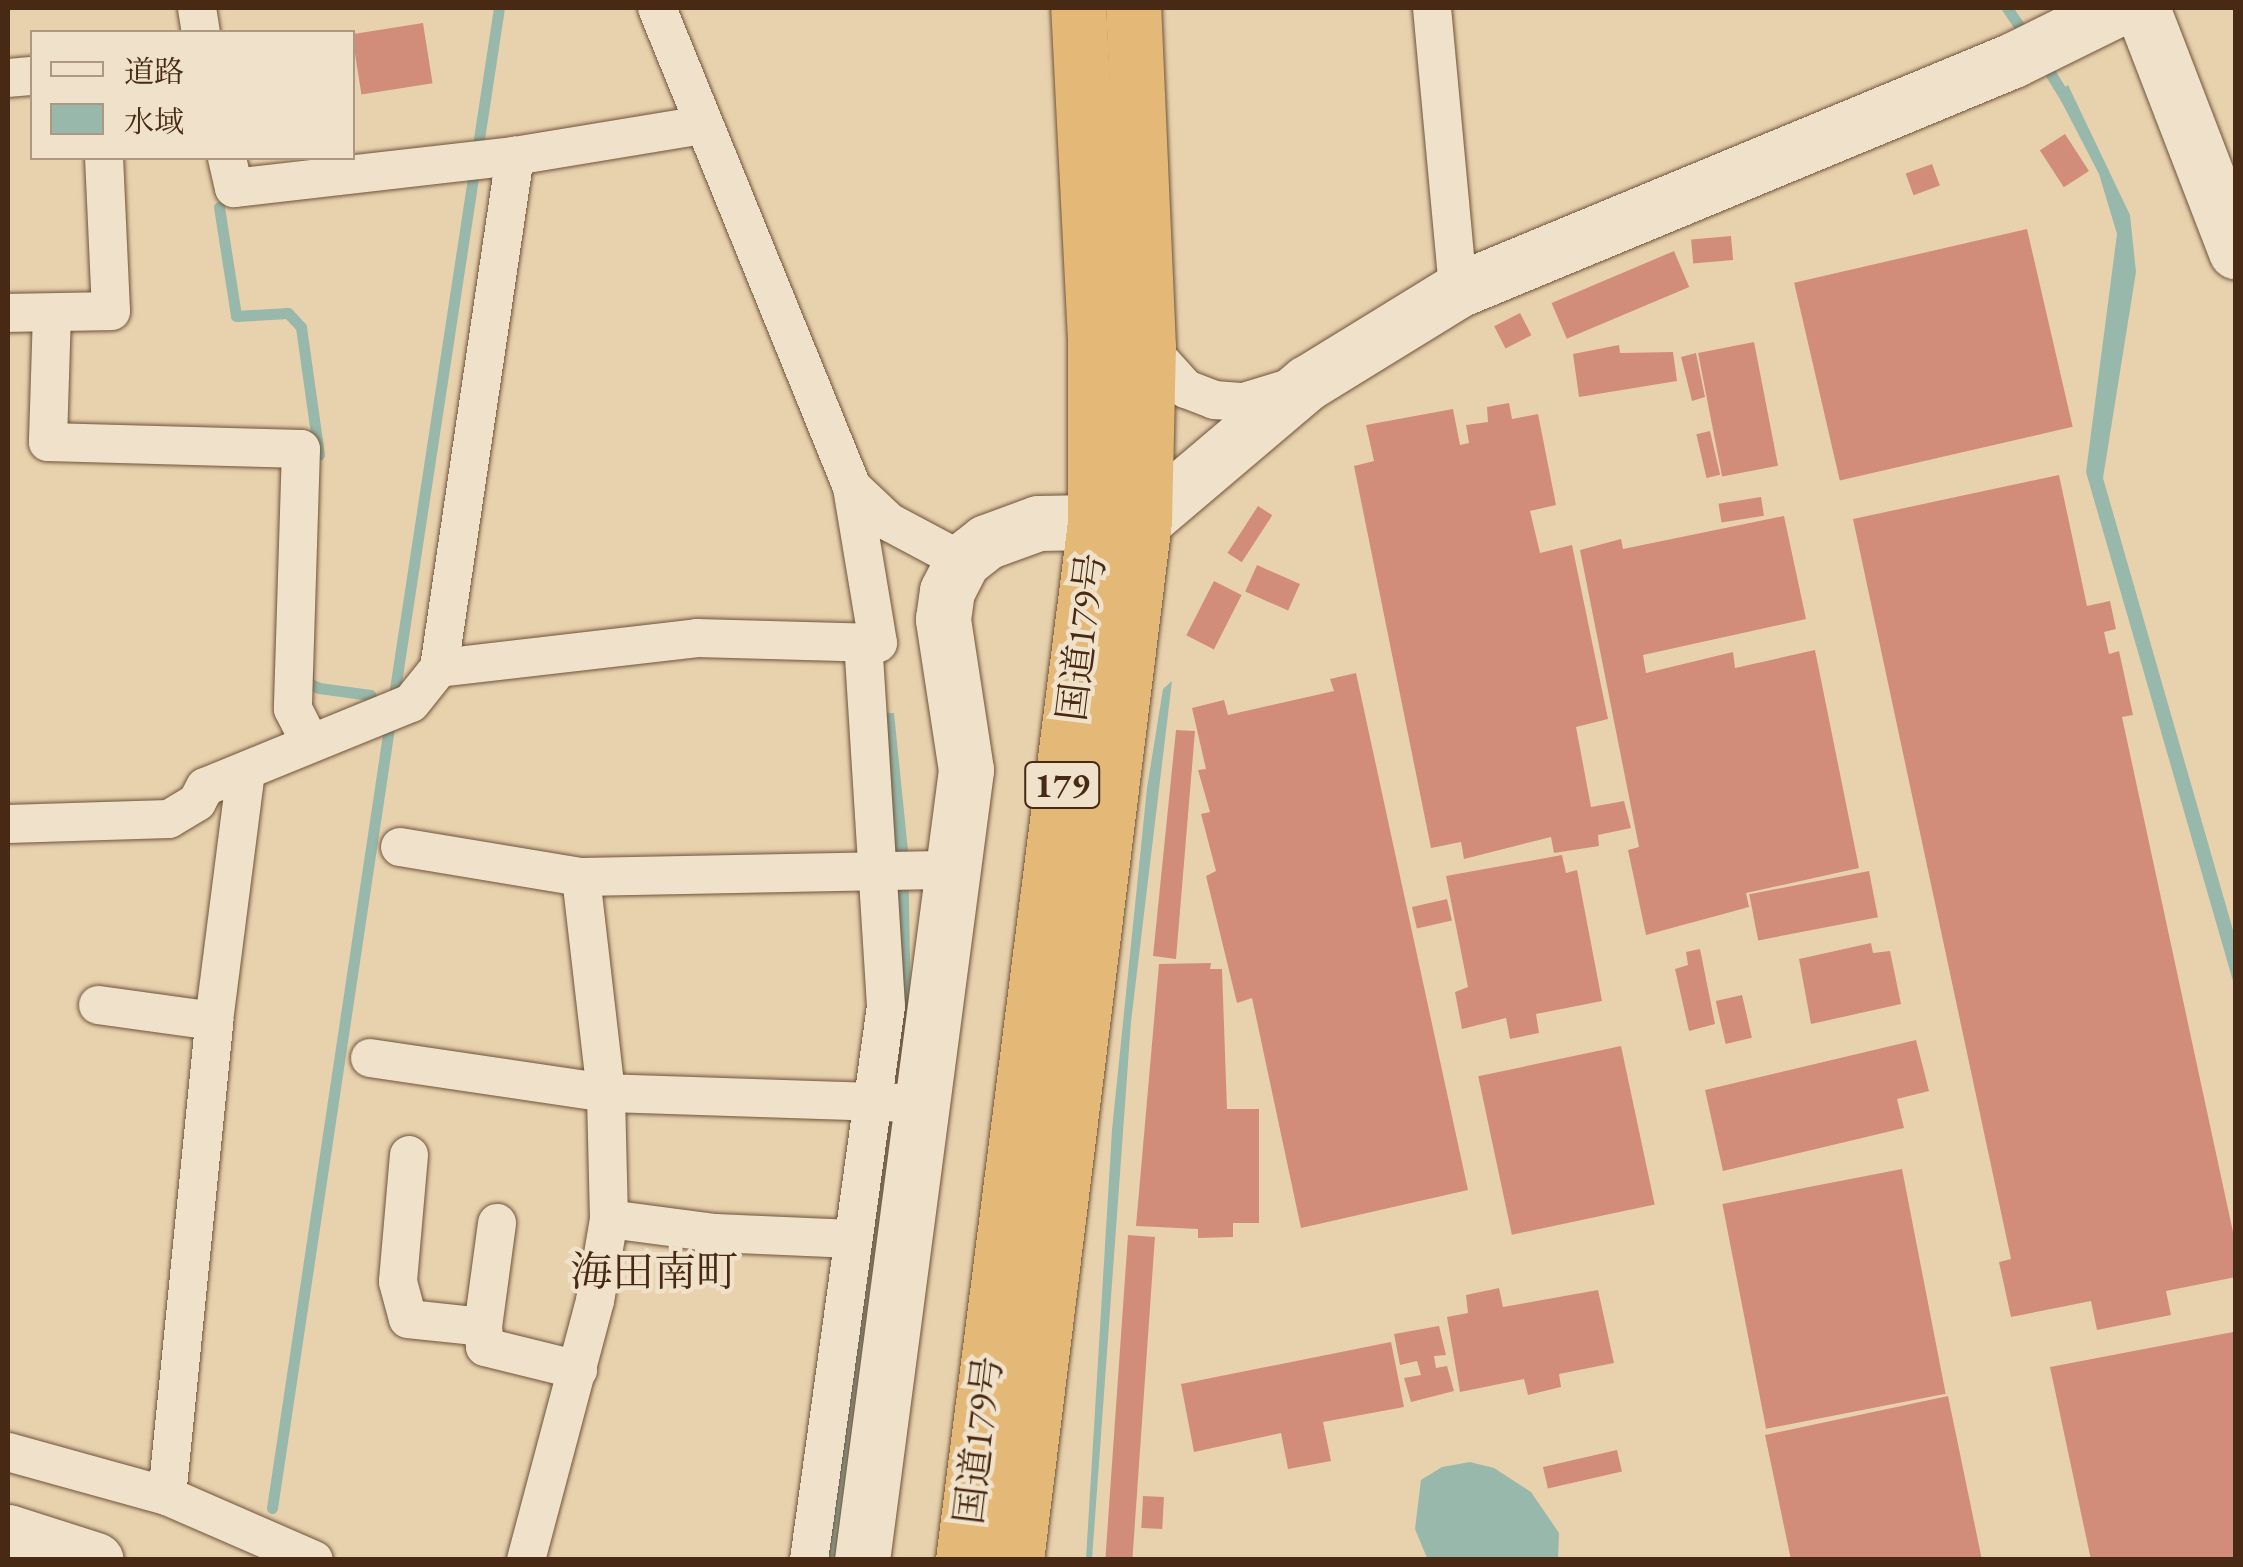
<!DOCTYPE html>
<html>
<head>
<meta charset="utf-8">
<style>
	body { margin:0 }
	#map { position:relative; width:2243px; height:1567px; overflow:hidden; background:#e8d2ae; font-family:"EB Garamond","Noto Serif JP",serif }
	div>[style] { position:absolute }
	[style*='--x'] { left:calc(var(--x)*1px); top:calc(var(--y)*1px); width:calc(var(--w)*1px); rotate:calc(var(--a)*1deg) }
	.water>* { inset:0; background:#97b8aa }
	.stream>* { height:11px; margin:-5.5px; padding:0 5.5px; transform-origin:5.5px; border-radius:5.5px; background:#97b8aa }
	.building>* { inset:0; background:#d28d7a; transform-origin:0 0 }
	.roads { filter:drop-shadow(0 0 2px #70533a) drop-shadow(0 0 2px #70533a) }
	.street>* { height:38px; margin:-19px; padding:0 19px; transform-origin:19px; border-radius:19px; background:#f0e2ca }
	.secondary>* { height:55px; margin:-27.5px; padding:0 27.5px; transform-origin:27.5px; border-radius:27.5px; background:#f0e2ca }
	.highway>* { height:55px; margin:-27.5px; padding:0 27.5px; transform-origin:27.5px; border-radius:27.5px; background:#e4b977 }
	span { translate:-50% -50%; white-space:nowrap; text-align:center; line-height:1.15; -webkit-text-stroke:9px #f0e2ca; paint-order:stroke }
	.shield-label span { padding:2px 8px; background:#f0e2ca; border:2px solid; border-radius:8px; -webkit-text-stroke-width:0 }
	.shield-label { font-size:35px; color:#482914; font-weight:700 }
	.street-label { font-size:38px; color:#482914 }
	.quarter-label { font-size:42px; color:#482914 }
	.frame { position:absolute; inset:0; border:10px solid #482914; pointer-events:none }
	.legend { position:absolute; left:30px; top:30px; width:325px; height:130px; box-sizing:border-box; background:#f0e2ca; border:2px solid #ad9881; margin:0; padding:12px 18px; list-style:none; font-size:30px; color:#482914 }
	.legend li { display:flex; align-items:center; gap:20px; height:50px }
	.legend b { width:50px; border:2px solid #ad9881 }
</style>
</head>
<body>
<div id="map">
	<div class="water">
		<div style="clip-path:polygon(2068px 85px,2130px 215px,2136px 272px,2103px 478px,2235px 937px,2235px 988px,2086px 472px,2117px 234px,2099px 174px,2057px 93px)"></div>
		<div style="clip-path:polygon(1172px 681px,1131px 1022px,1092px 1559px,1086px 1559px,1112px 1130px,1147px 788px,1163px 689px)"></div>
		<div style="clip-path:polygon(879px 713px,894px 713px,908px 851px,911px 1011px,842px 1559px,821px 1560px,859px 1304px)"></div>
		<div style="clip-path:polygon(1470px 1462px,1494px 1468px,1531px 1492px,1559px 1533px,1558px 1559px,1427px 1558px,1415px 1529px,1421px 1480px,1442px 1467px)"></div>
	</div>
	<div class="stream">
		<div style="--x:2007;--y:8;--w:37;--a:56"></div>
		<div style="--x:2044;--y:63;--w:46;--a:58.4"></div>
		<div style="--x:219;--y:207;--w:110;--a:81.1"></div>
		<div style="--x:236;--y:316;--w:52;--a:-3.3"></div>
		<div style="--x:288;--y:313;--w:19;--a:47"></div>
		<div style="--x:301;--y:327;--w:129;--a:82"></div>
		<div style="--x:308;--y:673;--w:10;--a:90"></div>
		<div style="--x:308;--y:683;--w:12;--a:24"></div>
		<div style="--x:319;--y:688;--w:52;--a:7.7"></div>
		<div style="--x:393;--y:702;--w:702;--a:-81.32"></div>
		<div style="--x:272;--y:1508;--w:796;--a:-81.47"></div>
	</div>
	<div class="building">
		<div style="left:423px;top:23px;width:61px;height:72px;rotate:81deg"></div>
		<div style="left:2065px;top:134px;width:44px;height:30px;rotate:57deg"></div>
		<div style="left:1932px;top:164px;width:23px;height:28px;rotate:70deg"></div>
		<div style="left:2027px;top:229px;width:203px;height:239px;rotate:77deg"></div>
		<div style="left:1731px;top:236px;width:24px;height:40px;rotate:85deg"></div>
		<div style="left:1674px;top:251px;width:39px;height:133px;rotate:67deg"></div>
		<div style="left:1520px;top:313px;width:25px;height:29px;rotate:63deg"></div>
		<div style="left:1754px;top:342px;width:126px;height:57px;rotate:79deg"></div>
		<div style="clip-path:polygon(1619px 345px,1620px 353px,1673px 352px,1677px 381px,1579px 397px,1573px 354px)"></div>
		<div style="clip-path:polygon(1696px 353px,1705px 397px,1692px 401px,1681px 357px)"></div>
		<div style="clip-path:polygon(1509px 403px,1512px 419px,1538px 414px,1556px 505px,1530px 511px,1540px 553px,1572px 545px,1608px 719px,1576px 727px,1591px 807px,1624px 801px,1631px 828px,1598px 835px,1599px 846px,1554px 853px,1551px 837px,1464px 859px,1461px 842px,1431px 848px,1354px 466px,1374px 461px,1366px 425px,1453px 409px,1460px 445px,1469px 443px,1466px 425px,1488px 422px,1487px 407px)"></div>
		<div style="left:1710px;top:431px;width:45px;height:14px;rotate:77deg"></div>
		<div style="clip-path:polygon(2059px 475px,2087px 606px,2110px 601px,2116px 629px,2104px 632px,2109px 654px,2119px 651px,2133px 715px,2122px 717px,2236px 1246px,2236px 1277px,2166px 1291px,2171px 1315px,2097px 1330px,2091px 1301px,2011px 1317px,1999px 1262px,2011px 1259px,1853px 519px)"></div>
		<div style="left:1761px;top:497px;width:19px;height:43px;rotate:81deg"></div>
		<div style="left:1258px;top:506px;width:17px;height:56px;rotate:33deg"></div>
		<div style="clip-path:polygon(1784px 516px,1806px 619px,1643px 655px,1646px 673px,1733px 652px,1735px 668px,1815px 650px,1859px 868px,1746px 893px,1749px 907px,1646px 935px,1628px 850px,1639px 847px,1580px 550px,1621px 539px,1623px 549px)"></div>
		<div style="left:1257px;top:565px;width:47px;height:29px;rotate:24deg"></div>
		<div style="left:1214px;top:581px;width:31px;height:61px;rotate:27deg"></div>
		<div style="clip-path:polygon(1356px 673px,1468px 1190px,1301px 1228px,1252px 998px,1237px 1003px,1206px 876px,1216px 871px,1201px 814px,1210px 812px,1198px 770px,1206px 769px,1192px 708px,1224px 700px,1228px 715px,1334px 691px,1330px 679px)"></div>
		<div style="clip-path:polygon(1176px 730px,1195px 731px,1176px 959px,1153px 956px)"></div>
		<div style="clip-path:polygon(1562px 855px,1566px 873px,1577px 870px,1602px 1001px,1536px 1014px,1539px 1033px,1510px 1039px,1506px 1018px,1462px 1029px,1455px 992px,1468px 987px,1446px 876px)"></div>
		<div style="left:1869px;top:871px;width:47px;height:122px;rotate:79deg"></div>
		<div style="left:1447px;top:899px;width:22px;height:36px;rotate:77deg"></div>
		<div style="clip-path:polygon(1871px 943px,1873px 953px,1890px 951px,1901px 1004px,1811px 1024px,1799px 959px)"></div>
		<div style="clip-path:polygon(1700px 949px,1715px 1024px,1689px 1031px,1675px 969px,1688px 965px,1686px 952px)"></div>
		<div style="clip-path:polygon(1211px 963px,1210px 969px,1222px 969px,1227px 1109px,1259px 1109px,1259px 1223px,1233px 1223px,1233px 1237px,1198px 1238px,1198px 1229px,1136px 1226px,1159px 964px)"></div>
		<div style="left:1742px;top:995px;width:44px;height:27px;rotate:77deg"></div>
		<div style="clip-path:polygon(1916px 1040px,1929px 1091px,1897px 1099px,1904px 1128px,1723px 1171px,1705px 1090px)"></div>
		<div style="left:1621px;top:1046px;width:162px;height:146px;rotate:78deg"></div>
		<div style="left:1902px;top:1169px;width:229px;height:183px;rotate:79deg"></div>
		<div style="left:1128px;top:1235px;width:27px;height:326px;rotate:4deg"></div>
		<div style="clip-path:polygon(1499px 1288px,1503px 1307px,1598px 1290px,1614px 1363px,1559px 1374px,1561px 1387px,1528px 1395px,1524px 1379px,1460px 1392px,1447px 1317px,1468px 1313px,1466px 1295px)"></div>
		<div style="clip-path:polygon(1439px 1326px,1446px 1355px,1434px 1356px,1436px 1368px,1447px 1366px,1454px 1391px,1411px 1402px,1404px 1378px,1421px 1375px,1417px 1361px,1400px 1365px,1394px 1334px)"></div>
		<div style="clip-path:polygon(2233px 1332px,2236px 1560px,2091px 1560px,2050px 1367px)"></div>
		<div style="clip-path:polygon(1391px 1342px,1404px 1407px,1323px 1422px,1331px 1461px,1288px 1469px,1281px 1433px,1194px 1452px,1181px 1384px)"></div>
		<div style="clip-path:polygon(1948px 1396px,1982px 1560px,1791px 1560px,1765px 1435px)"></div>
		<div style="left:1617px;top:1450px;width:22px;height:76px;rotate:77deg"></div>
		<div style="left:1143px;top:1496px;width:21px;height:32px;rotate:3deg"></div>
	</div>
	<div class="roads">
		<div class="street">
			<div style="--x:197;--y:8;--w:24;--a:81"></div>
			<div style="--x:657;--y:8;--w:517;--a:67.85"></div>
			<div style="--x:852;--y:487;--w:51;--a:43.4"></div>
			<div style="--x:889;--y:522;--w:83;--a:28.1"></div>
			<div style="--x:1432;--y:8;--w:283;--a:84.7"></div>
			<div style="--x:8;--y:78;--w:24;--a:-5"></div>
			<div style="--x:227;--y:158;--w:31;--a:77"></div>
			<div style="--x:234;--y:188;--w:283;--a:-6.5"></div>
			<div style="--x:515;--y:156;--w:191;--a:-9.4"></div>
			<div style="--x:8;--y:313;--w:103;--a:-1.1"></div>
			<div style="--x:111;--y:311;--w:153;--a:-92.6"></div>
			<div style="--x:52;--y:313;--w:129;--a:91.8"></div>
			<div style="--x:48;--y:442;--w:253;--a:1.6"></div>
			<div style="--x:301;--y:449;--w:260;--a:91.8"></div>
			<div style="--x:293;--y:709;--w:35;--a:63"></div>
			<div style="--x:1148;--y:347;--w:57;--a:47.9"></div>
			<div style="--x:1186;--y:389;--w:30;--a:21"></div>
			<div style="--x:1214;--y:400;--w:30;--a:4"></div>
			<div style="--x:1244;--y:402;--w:48;--a:-16.9"></div>
			<div style="--x:439;--y:668;--w:260;--a:-6.6"></div>
			<div style="--x:697;--y:638;--w:181;--a:1.6"></div>
			<div style="--x:878;--y:643;--w:158;--a:-99.5"></div>
			<div style="--x:8;--y:824;--w:161;--a:-1.8"></div>
			<div style="--x:169;--y:819;--w:33;--a:-31"></div>
			<div style="--x:197;--y:802;--w:17;--a:-62"></div>
			<div style="--x:205;--y:787;--w:222;--a:-22.2"></div>
			<div style="--x:411;--y:703;--w:45;--a:-51.3"></div>
			<div style="--x:439;--y:668;--w:518;--a:-81.56"></div>
			<div style="--x:400;--y:847;--w:183;--a:9.4"></div>
			<div style="--x:581;--y:877;--w:373;--a:-1.1"></div>
			<div style="--x:98;--y:1005;--w:117;--a:7.9"></div>
			<div style="--x:370;--y:1058;--w:239;--a:8.4"></div>
			<div style="--x:606;--y:1093;--w:294;--a:1.9"></div>
			<div style="--x:409;--y:1155;--w:127;--a:95"></div>
			<div style="--x:398;--y:1282;--w:38;--a:75"></div>
			<div style="--x:408;--y:1319;--w:75;--a:6.1"></div>
			<div style="--x:483;--y:1327;--w:20;--a:84"></div>
			<div style="--x:485;--y:1347;--w:96;--a:13.9"></div>
			<div style="--x:609;--y:1219;--w:107;--a:7.5"></div>
			<div style="--x:715;--y:1233;--w:138;--a:2.5"></div>
			<div style="--x:483;--y:1327;--w:105;--a:-82.3"></div>
			<div style="--x:8;--y:1452;--w:165;--a:15.5"></div>
			<div style="--x:167;--y:1496;--w:160;--a:23.5"></div>
			<div style="--x:167;--y:1496;--w:477;--a:-84.3"></div>
			<div style="--x:214;--y:1021;--w:252;--a:-82.7"></div>
			<div style="--x:526;--y:1560;--w:268;--a:-75.1"></div>
			<div style="--x:595;--y:1301;--w:83;--a:-80.3"></div>
			<div style="--x:609;--y:1219;--w:126;--a:-91.4"></div>
			<div style="--x:606;--y:1093;--w:217;--a:-96.6"></div>
			<div style="--x:809;--y:1560;--w:559;--a:-82.09"></div>
			<div style="--x:886;--y:1006;--w:364;--a:-93.6"></div>
		</div>
		<div class="secondary">
			<div style="--x:2142;--y:8;--w:261;--a:68.9"></div>
			<div style="--x:8;--y:1532;--w:92;--a:17.7"></div>
			<div style="--x:862;--y:1560;--w:797;--a:-82.5"></div>
			<div style="--x:966;--y:770;--w:153;--a:-98.7"></div>
			<div style="--x:943;--y:619;--w:28;--a:-82"></div>
			<div style="--x:947;--y:591;--w:34;--a:-63"></div>
			<div style="--x:962;--y:561;--w:31;--a:-38"></div>
			<div style="--x:986;--y:542;--w:55;--a:-20.1"></div>
			<div style="--x:1038;--y:523;--w:106;--a:-1.1"></div>
			<div style="--x:1144;--y:521;--w:214;--a:-40.3"></div>
			<div style="--x:1307;--y:383;--w:177;--a:-31.6"></div>
			<div style="--x:1458;--y:290;--w:601;--a:-22.51"></div>
			<div style="--x:2013;--y:60;--w:117;--a:-26.3"></div>
		</div>
		<div class="highway">
			<div style="--x:963;--y:1560;--w:1045;--a:-82.75"></div>
			<div style="--x:1095;--y:523;--w:184;--a:-90"></div>
			<div style="--x:1095;--y:339;--w:331;--a:-92.9"></div>
			<div style="--x:1016;--y:1560;--w:1047;--a:-82.98"></div>
			<div style="--x:1144;--y:521;--w:174;--a:-88.7"></div>
			<div style="--x:1148;--y:347;--w:339;--a:-92.5"></div>
		</div>
	</div>
	<div class="shield-label">
		<span style="left:1062px;top:785px">179</span>
	</div>
	<div class="street-label">
		<span style="left:1081px;top:637px;rotate:-83deg">国道179号</span>
		<span style="left:978px;top:1440px;rotate:-83deg">国道179号</span>
	</div>
	<div class="quarter-label">
		<span style="left:654px;top:1272px">海田南町</span>
	</div>
	<div class="frame"></div>
	<ul class="legend">
	<li><b style="height:12px;background:#f0e2ca"></b>道路</li>
	<li><b style="height:28px;background:#97b8aa"></b>水域</li>
	</ul>
</div>
</body>
</html>
